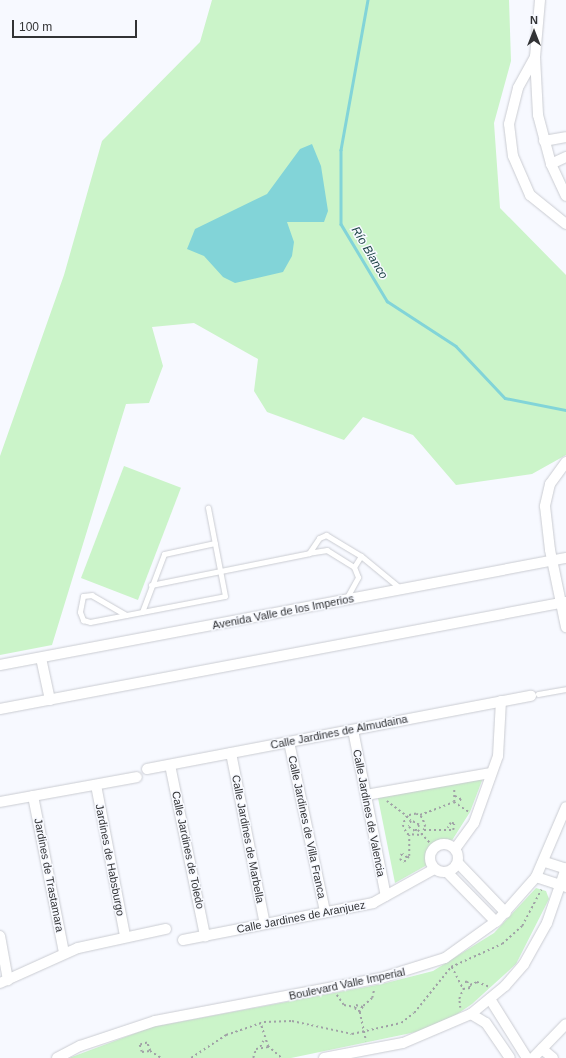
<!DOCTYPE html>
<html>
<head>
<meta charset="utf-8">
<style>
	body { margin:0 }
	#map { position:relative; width:566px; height:1058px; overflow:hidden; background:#f7f9ff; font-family:Arial,sans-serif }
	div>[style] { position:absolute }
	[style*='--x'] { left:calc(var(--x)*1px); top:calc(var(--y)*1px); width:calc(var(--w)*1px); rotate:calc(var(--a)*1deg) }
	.green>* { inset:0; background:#cbf4c9; transform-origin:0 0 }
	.water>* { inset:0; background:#82d4d8 }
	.stream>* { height:2.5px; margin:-1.25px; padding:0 1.25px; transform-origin:1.25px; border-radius:1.25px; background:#82d4d8 }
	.path>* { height:1.5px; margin-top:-0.75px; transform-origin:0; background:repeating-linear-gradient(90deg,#a0a1a6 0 2px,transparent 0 5px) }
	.roads { filter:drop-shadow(0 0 1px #caccd2) drop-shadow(0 0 1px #caccd2) }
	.lane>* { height:5px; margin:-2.5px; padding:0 2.5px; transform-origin:2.5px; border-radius:2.5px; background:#fff }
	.street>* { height:10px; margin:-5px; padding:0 5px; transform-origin:5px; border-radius:5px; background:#fff }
	.street>.ring { margin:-5px; padding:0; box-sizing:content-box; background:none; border:10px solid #fff; border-radius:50% }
	span { translate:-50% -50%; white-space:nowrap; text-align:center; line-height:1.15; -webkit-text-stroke:3px #f7f9ff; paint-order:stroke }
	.street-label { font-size:11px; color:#323335 }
	.water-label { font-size:12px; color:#1d4446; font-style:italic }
	.north { position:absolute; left:514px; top:12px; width:40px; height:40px; -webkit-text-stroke:3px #f7f9ff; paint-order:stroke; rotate:0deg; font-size:11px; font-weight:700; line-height:16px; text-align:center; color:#323335 }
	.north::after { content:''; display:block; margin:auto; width:14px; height:18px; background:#323335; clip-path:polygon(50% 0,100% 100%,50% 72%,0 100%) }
	.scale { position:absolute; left:12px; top:20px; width:125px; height:18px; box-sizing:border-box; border:2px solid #323335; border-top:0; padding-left:5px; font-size:12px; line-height:14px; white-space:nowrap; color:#323335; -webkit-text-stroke:3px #f7f9ff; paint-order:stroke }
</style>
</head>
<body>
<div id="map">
	<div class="green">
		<div style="clip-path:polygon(212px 0,509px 0,511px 61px,494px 123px,500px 208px,566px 275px,566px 455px,532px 474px,456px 485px,413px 435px,363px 417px,344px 440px,267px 412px,254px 391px,258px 359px,194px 323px,152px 327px,163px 366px,149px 403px,126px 404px,52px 645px,0 655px,0 456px,64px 275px,102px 141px,200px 42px)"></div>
		<div style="left:124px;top:466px;width:61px;height:120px;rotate:21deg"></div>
		<div style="clip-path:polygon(483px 778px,470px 812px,451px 842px,432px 845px,427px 865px,395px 883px,378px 798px)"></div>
		<div style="clip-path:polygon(536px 888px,546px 891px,549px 899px,516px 964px,472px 1004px,450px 1019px,416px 1032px,291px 1058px,69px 1058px,152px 1027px,382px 984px,433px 971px,494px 933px)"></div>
	</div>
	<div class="water">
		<div style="clip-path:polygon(312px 144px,321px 166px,328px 211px,324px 222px,287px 222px,294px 242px,292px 256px,283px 272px,235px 283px,223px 277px,204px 256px,187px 249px,195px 229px,267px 194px,300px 149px)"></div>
	</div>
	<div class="stream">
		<div style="--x:368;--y:0;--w:152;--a:100.2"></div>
		<div style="--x:341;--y:150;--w:74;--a:90"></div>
		<div style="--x:341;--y:224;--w:90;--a:59.1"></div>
		<div style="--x:387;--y:301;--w:82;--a:33.1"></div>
		<div style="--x:456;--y:346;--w:71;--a:46.7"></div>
		<div style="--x:505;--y:398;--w:62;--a:11.1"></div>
	</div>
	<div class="path">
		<div style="--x:455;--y:796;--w:7;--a:27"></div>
		<div style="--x:461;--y:799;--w:5;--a:112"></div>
		<div style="--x:387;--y:801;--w:25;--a:37"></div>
		<div style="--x:407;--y:816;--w:10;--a:114"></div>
		<div style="--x:403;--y:825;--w:10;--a:66"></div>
		<div style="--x:407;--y:834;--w:14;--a:4"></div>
		<div style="--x:421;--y:835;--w:9;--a:-63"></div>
		<div style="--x:425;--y:827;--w:9;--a:-108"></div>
		<div style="--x:422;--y:818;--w:7;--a:-146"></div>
		<div style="--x:416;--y:814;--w:9;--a:167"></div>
		<div style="--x:407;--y:816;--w:6;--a:51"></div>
		<div style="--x:411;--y:821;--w:6;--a:108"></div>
		<div style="--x:409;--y:827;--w:7;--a:34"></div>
		<div style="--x:415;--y:831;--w:7;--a:-56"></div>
		<div style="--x:419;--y:825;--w:9;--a:-153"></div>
		<div style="--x:454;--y:802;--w:18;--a:34"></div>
		<div style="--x:420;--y:815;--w:36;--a:-21"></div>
		<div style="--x:454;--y:802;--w:14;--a:-90"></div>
		<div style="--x:418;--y:830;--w:19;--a:47"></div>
		<div style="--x:424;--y:830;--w:29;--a:0"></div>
		<div style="--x:453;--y:830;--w:6;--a:-81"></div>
		<div style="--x:454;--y:824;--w:3;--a:-162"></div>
		<div style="--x:451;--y:823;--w:6;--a:121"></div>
		<div style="--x:407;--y:858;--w:6;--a:-141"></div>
		<div style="--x:402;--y:854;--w:5;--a:112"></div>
		<div style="--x:400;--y:859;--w:5;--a:37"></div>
		<div style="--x:404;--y:862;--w:8;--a:-50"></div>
		<div style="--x:409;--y:856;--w:21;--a:-90"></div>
		<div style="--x:452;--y:967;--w:25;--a:63"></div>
		<div style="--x:463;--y:989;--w:7;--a:-8"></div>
		<div style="--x:470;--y:988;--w:7;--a:-117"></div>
		<div style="--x:467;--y:982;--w:4;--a:166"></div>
		<div style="--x:470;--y:985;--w:8;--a:-23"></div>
		<div style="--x:477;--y:982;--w:14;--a:21"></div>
		<div style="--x:337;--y:995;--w:12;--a:55"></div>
		<div style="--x:344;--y:1005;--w:11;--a:10"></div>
		<div style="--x:363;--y:1006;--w:12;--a:-42"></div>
		<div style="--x:372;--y:998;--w:9;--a:-77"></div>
		<div style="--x:460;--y:1008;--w:9;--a:-96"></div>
		<div style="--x:459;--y:999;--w:11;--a:-68"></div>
		<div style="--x:360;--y:1012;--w:6;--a:-149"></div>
		<div style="--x:355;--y:1009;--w:4;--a:-76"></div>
		<div style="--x:356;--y:1005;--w:7;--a:16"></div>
		<div style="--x:363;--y:1007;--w:6;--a:121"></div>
		<div style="--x:360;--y:1012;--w:30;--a:78"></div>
		<div style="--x:268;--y:1046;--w:18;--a:41"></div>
		<div style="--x:260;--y:1047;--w:7;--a:-63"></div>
		<div style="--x:150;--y:1051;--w:9;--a:-111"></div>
		<div style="--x:147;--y:1043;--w:7;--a:164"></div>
		<div style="--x:140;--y:1045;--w:7;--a:74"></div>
		<div style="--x:142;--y:1052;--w:8;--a:-7"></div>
		<div style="--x:150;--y:1051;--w:13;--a:32"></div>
		<div style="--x:191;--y:1058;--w:42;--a:-33.3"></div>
		<div style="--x:226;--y:1035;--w:40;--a:-18.9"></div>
		<div style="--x:264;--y:1022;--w:28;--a:-2"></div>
		<div style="--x:292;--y:1021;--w:61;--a:12.2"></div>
		<div style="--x:352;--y:1034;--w:50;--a:-12.7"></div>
		<div style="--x:401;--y:1023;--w:16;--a:-38"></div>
		<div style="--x:414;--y:1013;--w:59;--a:-51.2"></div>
		<div style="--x:451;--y:967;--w:56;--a:-24.3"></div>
		<div style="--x:502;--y:944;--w:27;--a:-42"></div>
		<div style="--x:522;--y:926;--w:41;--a:-62.2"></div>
		<div style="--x:253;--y:1058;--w:9;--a:-72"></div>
		<div style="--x:256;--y:1049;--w:12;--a:-9"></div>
		<div style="--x:268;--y:1047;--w:25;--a:-108"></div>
	</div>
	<div class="roads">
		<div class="lane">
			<div style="--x:354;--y:567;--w:13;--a:-58"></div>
			<div style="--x:151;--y:585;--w:161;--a:-11.4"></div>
			<div style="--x:346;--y:599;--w:25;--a:-61"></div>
			<div style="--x:358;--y:577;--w:11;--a:-112"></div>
			<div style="--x:354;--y:567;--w:32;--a:-148"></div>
			<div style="--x:327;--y:550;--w:18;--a:171"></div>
			<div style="--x:309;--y:553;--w:18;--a:-56"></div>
			<div style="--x:319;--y:538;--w:8;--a:-23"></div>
			<div style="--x:326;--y:535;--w:41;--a:31"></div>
			<div style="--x:361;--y:556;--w:50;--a:39.4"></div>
			<div style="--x:142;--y:612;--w:62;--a:-69.2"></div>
			<div style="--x:164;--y:554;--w:52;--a:-12.2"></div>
			<div style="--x:126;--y:615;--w:39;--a:-150"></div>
			<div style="--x:92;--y:595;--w:9;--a:174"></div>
			<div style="--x:83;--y:596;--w:16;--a:101"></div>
			<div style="--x:80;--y:612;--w:9;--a:69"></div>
			<div style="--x:83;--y:620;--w:7;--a:16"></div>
			<div style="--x:90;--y:622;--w:137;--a:-10.9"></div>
			<div style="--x:225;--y:596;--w:90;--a:-100.9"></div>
			<div style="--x:538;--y:694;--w:28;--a:-10"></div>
		</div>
		<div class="street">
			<div style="--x:540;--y:0;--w:57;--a:95"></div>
			<div style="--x:535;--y:57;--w:58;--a:87"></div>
			<div style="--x:538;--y:115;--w:51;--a:75.1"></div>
			<div style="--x:551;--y:164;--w:35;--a:65"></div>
			<div style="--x:535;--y:57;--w:35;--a:119"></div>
			<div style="--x:518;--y:88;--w:37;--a:104"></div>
			<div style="--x:509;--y:124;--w:32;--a:83"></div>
			<div style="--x:513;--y:156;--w:43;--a:66.4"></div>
			<div style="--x:530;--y:195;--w:46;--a:38.9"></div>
			<div style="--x:544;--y:141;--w:22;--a:-10"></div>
			<div style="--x:551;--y:164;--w:17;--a:-25"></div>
			<div style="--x:566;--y:462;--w:27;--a:126"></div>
			<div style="--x:550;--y:484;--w:23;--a:103"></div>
			<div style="--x:545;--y:506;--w:44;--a:83.5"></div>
			<div style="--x:550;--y:550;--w:79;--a:78.3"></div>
			<div style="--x:41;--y:658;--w:43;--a:77.9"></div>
			<div style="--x:0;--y:665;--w:576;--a:-10.71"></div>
			<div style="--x:0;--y:709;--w:576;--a:-10.71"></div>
			<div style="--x:353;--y:730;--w:169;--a:78.8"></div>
			<div style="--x:289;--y:742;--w:174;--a:78"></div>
			<div style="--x:231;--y:753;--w:174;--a:78.8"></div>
			<div style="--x:170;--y:765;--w:175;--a:78.4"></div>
			<div style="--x:147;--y:769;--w:391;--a:-10.8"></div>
			<div style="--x:96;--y:785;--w:154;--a:79.1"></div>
			<div style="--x:366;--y:795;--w:127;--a:-10"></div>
			<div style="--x:33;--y:796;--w:160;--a:78.8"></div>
			<div style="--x:0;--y:802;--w:139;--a:-10.3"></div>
			<div class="ring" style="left:430px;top:844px;width:18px;height:18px"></div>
			<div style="--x:455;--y:849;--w:32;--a:-54"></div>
			<div style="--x:474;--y:823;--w:71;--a:-70.3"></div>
			<div style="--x:498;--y:756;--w:55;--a:-86.9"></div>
			<div style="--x:545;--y:862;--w:22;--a:18"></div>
			<div style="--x:458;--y:863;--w:69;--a:46.2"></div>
			<div style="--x:447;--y:872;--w:70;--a:45.6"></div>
			<div style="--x:536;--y:877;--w:32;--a:18"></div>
			<div style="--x:0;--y:936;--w:45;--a:79.7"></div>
			<div style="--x:183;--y:940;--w:194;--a:-11"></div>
			<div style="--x:373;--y:903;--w:70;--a:-29.1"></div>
			<div style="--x:0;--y:983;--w:85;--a:-24.2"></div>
			<div style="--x:78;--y:948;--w:90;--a:-12.2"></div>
			<div style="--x:490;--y:999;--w:70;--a:57.9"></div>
			<div style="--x:471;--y:1014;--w:17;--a:31"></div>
			<div style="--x:486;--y:1023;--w:42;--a:55.6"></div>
			<div style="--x:542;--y:1049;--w:14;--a:39"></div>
			<div style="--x:57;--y:1058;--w:26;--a:-28"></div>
			<div style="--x:80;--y:1046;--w:79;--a:-18.4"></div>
			<div style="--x:155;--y:1021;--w:230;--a:-10.8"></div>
			<div style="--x:381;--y:978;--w:67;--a:-17.4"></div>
			<div style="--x:445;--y:958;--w:65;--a:-35.6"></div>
			<div style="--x:498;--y:920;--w:57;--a:-48.5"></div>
			<div style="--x:536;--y:877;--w:76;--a:-66.8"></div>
			<div style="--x:324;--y:1058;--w:80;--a:-10.8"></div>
			<div style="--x:403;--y:1043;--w:74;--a:-23.1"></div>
			<div style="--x:471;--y:1014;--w:44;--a:-39.5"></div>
			<div style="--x:505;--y:986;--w:29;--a:-49"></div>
			<div style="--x:524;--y:964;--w:47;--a:-60.7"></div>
			<div style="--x:547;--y:923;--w:58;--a:-70.9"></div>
			<div style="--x:533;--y:1058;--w:47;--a:-45.9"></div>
		</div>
	</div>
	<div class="street-label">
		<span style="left:283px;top:612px;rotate:-11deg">Avenida Valle de los Imperios</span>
		<span style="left:339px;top:732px;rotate:-11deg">Calle Jardines de Almudaina</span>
		<span style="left:369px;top:813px;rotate:79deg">Calle Jardines de Valencia</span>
		<span style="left:307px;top:827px;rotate:78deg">Calle Jardines de Villa Franca</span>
		<span style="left:248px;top:839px;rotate:79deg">Calle Jardines de Marbella</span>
		<span style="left:188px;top:850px;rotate:78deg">Calle Jardines de Toledo</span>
		<span style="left:110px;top:860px;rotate:79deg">Jardines de Habsburgo</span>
		<span style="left:49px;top:875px;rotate:79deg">Jardines de Trastamara</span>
		<span style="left:301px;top:917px;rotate:-11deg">Calle Jardines de Aranjuez</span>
		<span style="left:347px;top:984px;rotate:-12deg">Boulevard Valle Imperial</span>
	</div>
	<div class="water-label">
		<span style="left:369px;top:253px;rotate:59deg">Río Blanco</span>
	</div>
	<div class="north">N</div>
	<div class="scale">100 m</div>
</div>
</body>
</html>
